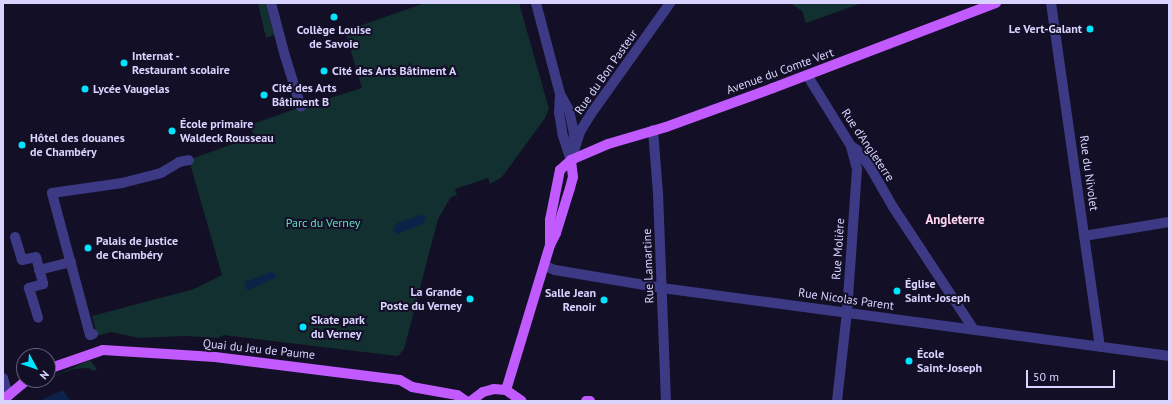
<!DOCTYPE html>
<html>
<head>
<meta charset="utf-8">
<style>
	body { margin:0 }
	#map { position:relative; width:1172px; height:404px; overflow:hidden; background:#130f26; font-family:"PT Sans",sans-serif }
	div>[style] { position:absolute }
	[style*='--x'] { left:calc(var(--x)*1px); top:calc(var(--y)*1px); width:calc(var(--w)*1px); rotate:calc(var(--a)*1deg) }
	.green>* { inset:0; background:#12302f }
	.water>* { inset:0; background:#0c2248 }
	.minor>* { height:10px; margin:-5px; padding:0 5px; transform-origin:5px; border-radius:5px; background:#3d3a85 }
	.major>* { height:10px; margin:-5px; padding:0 5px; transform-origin:5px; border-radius:5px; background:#c25bff }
	.dots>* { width:11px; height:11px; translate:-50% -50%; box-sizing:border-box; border:2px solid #130f26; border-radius:50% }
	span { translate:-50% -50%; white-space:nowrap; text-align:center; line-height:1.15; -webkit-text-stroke:4px #130f26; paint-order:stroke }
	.poi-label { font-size:12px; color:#d9d4ff; font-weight:700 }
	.right { translate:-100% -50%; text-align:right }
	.left { translate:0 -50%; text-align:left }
	.street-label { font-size:12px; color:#d9d4ff }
	.park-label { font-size:12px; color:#5fe0c0 }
	.neighbourhood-label { font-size:13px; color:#ffd6f0; font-weight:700 }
	.frame { position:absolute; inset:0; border:4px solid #d9d4ff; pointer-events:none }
	.north { position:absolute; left:16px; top:348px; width:40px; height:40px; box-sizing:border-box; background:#130f26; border:1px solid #625e7d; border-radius:50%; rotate:130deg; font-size:11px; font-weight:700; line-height:16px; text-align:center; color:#d9d4ff }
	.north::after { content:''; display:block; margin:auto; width:14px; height:18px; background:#00e5ff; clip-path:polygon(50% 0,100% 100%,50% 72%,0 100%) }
	.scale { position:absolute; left:1026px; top:370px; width:89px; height:18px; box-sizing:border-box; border:2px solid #d9d4ff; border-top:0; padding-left:5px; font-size:12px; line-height:14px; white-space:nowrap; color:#d9d4ff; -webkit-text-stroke:3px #130f26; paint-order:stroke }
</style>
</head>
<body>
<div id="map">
	<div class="green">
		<div style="clip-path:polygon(258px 3px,266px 3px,274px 35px,266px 38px)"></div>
		<div style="clip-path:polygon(425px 3px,519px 3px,549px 109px,545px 118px,502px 177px,490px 184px,488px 178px,455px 189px,457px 195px,451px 197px,438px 219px,404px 349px,399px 355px,397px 356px,224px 335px,218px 338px,185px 336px,139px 338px,111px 332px,97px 336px,92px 316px,194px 289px,222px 275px,189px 160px,254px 136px,250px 125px,301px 107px,362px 88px,345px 31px)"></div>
		<div style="clip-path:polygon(790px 3px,862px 3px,806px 23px,802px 11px)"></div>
		<div style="clip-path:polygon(90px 360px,97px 369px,94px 371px,88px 368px,73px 369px,48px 379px)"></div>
	</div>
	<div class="water">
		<div style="clip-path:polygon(421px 215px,425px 215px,426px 220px,423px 224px,397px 234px,393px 230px,397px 223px)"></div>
		<div style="clip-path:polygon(270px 272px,273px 272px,276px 275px,275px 278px,248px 290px,245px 288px,245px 282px)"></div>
		<div style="clip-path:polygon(63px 390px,71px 401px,39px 401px)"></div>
	</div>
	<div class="minor">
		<div style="--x:271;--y:3;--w:55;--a:75.2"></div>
		<div style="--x:285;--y:56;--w:53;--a:72.6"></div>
		<div style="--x:536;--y:3;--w:94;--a:75.2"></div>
		<div style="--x:560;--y:94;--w:18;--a:61"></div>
		<div style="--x:569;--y:110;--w:24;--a:78"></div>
		<div style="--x:574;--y:133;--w:10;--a:96"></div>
		<div style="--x:1051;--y:3;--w:347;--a:81.9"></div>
		<div style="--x:807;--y:75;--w:84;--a:58.2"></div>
		<div style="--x:851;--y:146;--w:7;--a:34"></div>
		<div style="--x:857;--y:150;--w:21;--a:53"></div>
		<div style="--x:870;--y:167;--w:46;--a:60.1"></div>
		<div style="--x:893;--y:207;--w:147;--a:56.6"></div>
		<div style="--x:560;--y:94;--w:18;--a:93"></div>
		<div style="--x:559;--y:112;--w:24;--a:81"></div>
		<div style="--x:563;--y:136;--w:25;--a:72"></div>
		<div style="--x:653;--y:130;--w:63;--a:85.5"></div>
		<div style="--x:658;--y:193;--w:208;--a:87.8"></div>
		<div style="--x:571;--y:160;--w:32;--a:-72"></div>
		<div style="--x:581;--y:130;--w:22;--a:-58"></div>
		<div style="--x:593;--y:111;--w:133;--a:-54.5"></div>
		<div style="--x:1084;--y:236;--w:86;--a:-9.4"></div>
		<div style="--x:15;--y:237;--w:24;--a:73"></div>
		<div style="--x:22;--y:260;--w:14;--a:-12"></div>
		<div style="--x:36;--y:257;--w:28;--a:75"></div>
		<div style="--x:43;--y:284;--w:15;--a:164"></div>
		<div style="--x:29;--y:288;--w:31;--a:73"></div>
		<div style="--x:545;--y:266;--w:11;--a:22"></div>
		<div style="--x:555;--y:270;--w:109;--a:9.5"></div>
		<div style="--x:662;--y:288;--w:512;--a:7.64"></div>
		<div style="--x:39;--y:270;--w:33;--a:-14"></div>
		<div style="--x:93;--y:334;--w:3;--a:162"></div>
		<div style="--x:90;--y:335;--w:147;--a:-105"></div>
		<div style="--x:52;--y:193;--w:71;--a:-8.1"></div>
		<div style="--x:122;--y:183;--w:40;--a:-14.4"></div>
		<div style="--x:161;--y:173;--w:21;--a:-31"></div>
		<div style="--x:179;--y:162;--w:10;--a:-11"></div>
		<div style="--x:3;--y:378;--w:19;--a:74"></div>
		<div style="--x:8;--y:396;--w:5;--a:-169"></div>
		<div style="--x:837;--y:401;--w:90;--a:-83.6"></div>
		<div style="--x:847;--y:312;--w:143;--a:-86"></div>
		<div style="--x:857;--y:169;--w:24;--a:-105"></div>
	</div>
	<div class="major">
		<div style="--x:550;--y:245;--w:25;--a:-90"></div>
		<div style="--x:550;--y:220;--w:51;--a:-78.7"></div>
		<div style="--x:560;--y:170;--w:15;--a:-42"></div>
		<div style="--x:571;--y:160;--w:40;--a:-23.4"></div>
		<div style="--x:608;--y:144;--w:60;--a:-16.3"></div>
		<div style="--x:666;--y:127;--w:114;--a:-20"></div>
		<div style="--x:773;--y:88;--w:239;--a:-20.9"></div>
		<div style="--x:48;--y:369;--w:58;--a:-19.1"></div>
		<div style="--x:103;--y:350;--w:112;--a:3.6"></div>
		<div style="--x:215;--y:357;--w:186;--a:7.1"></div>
		<div style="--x:400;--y:380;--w:14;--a:30"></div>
		<div style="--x:412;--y:387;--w:46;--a:10.1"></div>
		<div style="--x:457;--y:395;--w:11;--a:34"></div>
		<div style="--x:506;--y:390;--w:152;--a:-73.1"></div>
		<div style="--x:550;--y:245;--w:13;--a:-63"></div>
		<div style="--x:556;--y:233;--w:47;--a:-72.7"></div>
		<div style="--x:570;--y:188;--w:11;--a:-75"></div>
		<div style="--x:573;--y:177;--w:17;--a:-97"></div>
		<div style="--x:3;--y:400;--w:31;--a:-40"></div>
		<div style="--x:471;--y:401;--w:15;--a:-37"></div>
		<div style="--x:483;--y:392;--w:11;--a:-15"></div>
		<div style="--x:494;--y:389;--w:12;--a:5"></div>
		<div style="--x:506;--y:390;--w:19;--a:35"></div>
		<div style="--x:586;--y:401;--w:4;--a:0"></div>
	</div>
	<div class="dots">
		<div style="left:334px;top:17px;background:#00e5ff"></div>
		<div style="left:1090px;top:29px;background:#00e5ff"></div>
		<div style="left:124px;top:63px;background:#00e5ff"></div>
		<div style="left:324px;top:71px;background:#00e5ff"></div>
		<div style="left:85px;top:89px;background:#00e5ff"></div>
		<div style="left:264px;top:95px;background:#00e5ff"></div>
		<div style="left:172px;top:131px;background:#00e5ff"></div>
		<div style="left:22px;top:145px;background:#00e5ff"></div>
		<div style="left:88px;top:248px;background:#00e5ff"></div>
		<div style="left:897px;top:291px;background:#00e5ff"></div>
		<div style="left:470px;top:299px;background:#00e5ff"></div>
		<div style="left:604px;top:300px;background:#00e5ff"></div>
		<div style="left:303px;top:327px;background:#00e5ff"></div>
		<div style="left:909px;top:361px;background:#00e5ff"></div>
	</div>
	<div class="poi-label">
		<span class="right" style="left:1082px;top:29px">Le Vert-Galant</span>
		<span style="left:334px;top:37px">Collège Louise<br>de Savoie</span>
		<span class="left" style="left:132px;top:63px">Internat -<br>Restaurant scolaire</span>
		<span class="left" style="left:332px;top:71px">Cité des Arts Bâtiment A</span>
		<span class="left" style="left:272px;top:95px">Cité des Arts<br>Bâtiment B</span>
		<span class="left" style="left:93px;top:89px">Lycée Vaugelas</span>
		<span class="left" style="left:180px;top:131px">École primaire<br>Waldeck Rousseau</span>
		<span class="left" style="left:30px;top:145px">Hôtel des douanes<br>de Chambéry</span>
		<span class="left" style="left:96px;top:248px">Palais de justice<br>de Chambéry</span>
		<span class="left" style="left:905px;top:291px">Église<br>Saint-Joseph</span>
		<span class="right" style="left:462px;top:299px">La Grande<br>Poste du Verney</span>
		<span class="right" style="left:596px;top:300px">Salle Jean<br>Renoir</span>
		<span class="left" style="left:311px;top:327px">Skate park<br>du Verney</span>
		<span class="left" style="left:917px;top:361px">École<br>Saint-Joseph</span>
	</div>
	<div class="street-label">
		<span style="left:780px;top:71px;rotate:-20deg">Avenue du Comte Vert</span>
		<span style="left:606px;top:72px;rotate:-55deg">Rue du Bon Pasteur</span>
		<span style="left:868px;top:145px;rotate:56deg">Rue d'Angleterre</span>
		<span style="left:1089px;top:173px;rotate:82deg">Rue du Nivolet</span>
		<span style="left:838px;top:249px;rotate:-86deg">Rue Molière</span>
		<span style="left:648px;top:266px;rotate:-92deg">Rue Lamartine</span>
		<span style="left:846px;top:299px;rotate:8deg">Rue Nicolas Parent</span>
		<span style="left:259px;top:349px;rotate:6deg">Quai du Jeu de Paume</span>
	</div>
	<div class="park-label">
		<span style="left:323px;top:223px">Parc du Verney</span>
	</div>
	<div class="neighbourhood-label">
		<span style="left:955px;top:220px">Angleterre</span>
	</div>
	<div class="frame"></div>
	<div class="north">N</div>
	<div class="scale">50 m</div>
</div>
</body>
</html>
